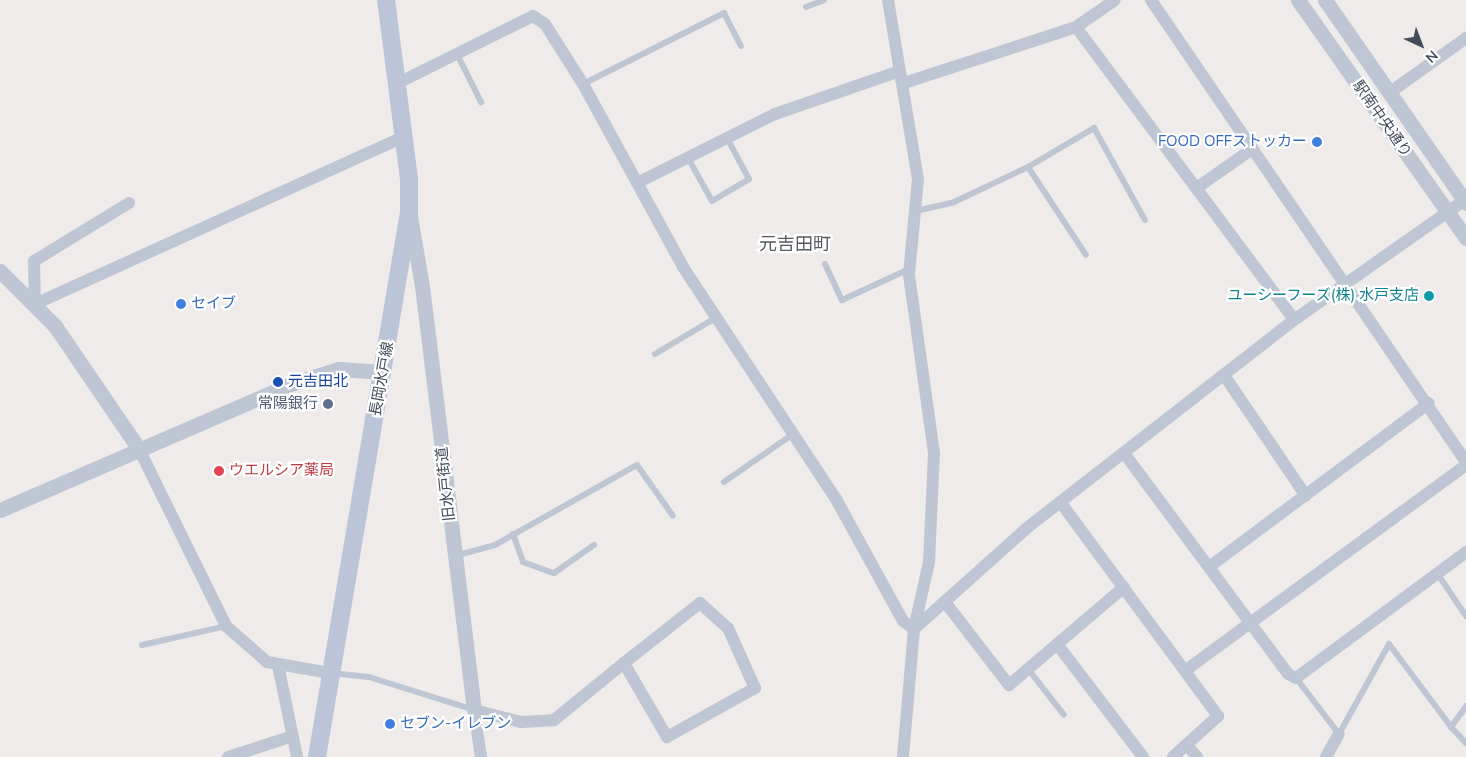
<!DOCTYPE html>
<html>
<head>
<meta charset="utf-8">
<style>
	body { margin:0 }
	#map { position:relative; width:1466px; height:757px; overflow:hidden; background:#efebeb; font-family:"Nunito Sans","Noto Sans JP",sans-serif }
	div>[style] { position:absolute }
	[style*='--x'] { left:calc(var(--x)*1px); top:calc(var(--y)*1px); width:calc(var(--w)*1px); rotate:calc(var(--a)*1deg) }
	.service>* { height:6px; margin:-3px; padding:0 3px; transform-origin:3px; border-radius:3px; background:#bdc6d2 }
	.minor>* { height:12px; margin:-6px; padding:0 6px; transform-origin:6px; border-radius:6px; background:#bdc6d2 }
	.tertiary>* { height:15px; margin:-7.5px; padding:0 7.5px; transform-origin:7.5px; border-radius:7.5px; background:#bdc6d2 }
	.secondary>* { height:18px; margin:-9px; padding:0 9px; transform-origin:9px; border-radius:9px; background:#bcc5d7 }
	.dots>* { width:14px; height:14px; translate:-50% -50%; box-sizing:border-box; border:2px solid #fff; border-radius:50% }
	span { translate:-50% -50%; white-space:nowrap; text-align:center; line-height:1.15; -webkit-text-stroke:4.5px #fff; paint-order:stroke }
	.street-label { font-size:15px; color:#434c5a }
	.shop-label { font-size:15px; color:#366cbe }
	.right { translate:-100% -50%; text-align:right }
	.left { translate:0 -50%; text-align:left }
	.culture-label { font-size:15px; color:#0d838f }
	.transit-label { font-size:15px; color:#164399 }
	.service-label { font-size:15px; color:#4e5e75 }
	.health-label { font-size:15px; color:#be3a42 }
	.quarter-label { font-size:18px; color:#585b61 }
	.north { position:absolute; left:1396px; top:20px; width:50px; height:50px; -webkit-text-stroke:4px #fff; paint-order:stroke; rotate:137deg; font-size:14px; font-weight:700; line-height:20px; text-align:center; color:#434c5a }
	.north::after { content:''; display:block; margin:auto; width:18px; height:22px; background:#434c5a; clip-path:polygon(50% 0,100% 100%,50% 72%,0 100%) }
</style>
</head>
<body>
<div id="map">
	<div class="service">
		<div style="--x:806;--y:7;--w:19;--a:-21"></div>
		<div style="--x:457;--y:54;--w:54;--a:63.4"></div>
		<div style="--x:583;--y:84;--w:158;--a:-26.7"></div>
		<div style="--x:724;--y:13;--w:37;--a:63"></div>
		<div style="--x:688;--y:158;--w:49;--a:60.8"></div>
		<div style="--x:712;--y:201;--w:43;--a:-30.7"></div>
		<div style="--x:749;--y:179;--w:47;--a:-118.2"></div>
		<div style="--x:1028;--y:167;--w:77;--a:-30.6"></div>
		<div style="--x:1094;--y:128;--w:105;--a:61"></div>
		<div style="--x:916;--y:211;--w:39;--a:-13"></div>
		<div style="--x:954;--y:202;--w:82;--a:-25.3"></div>
		<div style="--x:1028;--y:167;--w:105;--a:56.6"></div>
		<div style="--x:825;--y:264;--w:40;--a:65"></div>
		<div style="--x:842;--y:300;--w:74;--a:-24.8"></div>
		<div style="--x:655;--y:354;--w:72;--a:-30.8"></div>
		<div style="--x:724;--y:482;--w:84;--a:-34.8"></div>
		<div style="--x:513;--y:534;--w:30;--a:70"></div>
		<div style="--x:523;--y:562;--w:33;--a:20"></div>
		<div style="--x:554;--y:573;--w:49;--a:-35"></div>
		<div style="--x:455;--y:556;--w:41;--a:-15.4"></div>
		<div style="--x:495;--y:545;--w:163;--a:-29.4"></div>
		<div style="--x:637;--y:465;--w:62;--a:54.8"></div>
		<div style="--x:1437;--y:573;--w:52;--a:56"></div>
		<div style="--x:142;--y:645;--w:86;--a:-12.7"></div>
		<div style="--x:1028;--y:669;--w:58;--a:52"></div>
		<div style="--x:331;--y:673;--w:38;--a:6"></div>
		<div style="--x:369;--y:677;--w:110;--a:17.4"></div>
		<div style="--x:1296;--y:678;--w:71;--a:52.5"></div>
		<div style="--x:1339;--y:734;--w:103;--a:-60.9"></div>
		<div style="--x:1389;--y:644;--w:104;--a:53.2"></div>
		<div style="--x:1451;--y:727;--w:26;--a:-54"></div>
		<div style="--x:1451;--y:727;--w:22;--a:47"></div>
	</div>
	<div class="minor">
		<div style="--x:888;--y:0;--w:181;--a:80.5"></div>
		<div style="--x:918;--y:179;--w:96;--a:95.4"></div>
		<div style="--x:909;--y:275;--w:180;--a:82"></div>
		<div style="--x:934;--y:453;--w:109;--a:92.6"></div>
		<div style="--x:929;--y:562;--w:69;--a:102.6"></div>
		<div style="--x:914;--y:629;--w:128;--a:94.9"></div>
		<div style="--x:1151;--y:0;--w:559;--a:55.71"></div>
		<div style="--x:1076;--y:27;--w:365;--a:53.3"></div>
		<div style="--x:398;--y:83;--w:151;--a:-26.4"></div>
		<div style="--x:533;--y:16;--w:14;--a:34"></div>
		<div style="--x:545;--y:24;--w:71;--a:57.7"></div>
		<div style="--x:583;--y:84;--w:209;--a:61.3"></div>
		<div style="--x:683;--y:267;--w:278;--a:56.6"></div>
		<div style="--x:836;--y:499;--w:139;--a:61.2"></div>
		<div style="--x:903;--y:621;--w:14;--a:36"></div>
		<div style="--x:914;--y:629;--w:153;--a:-41.8"></div>
		<div style="--x:1028;--y:527;--w:337;--a:-37.9"></div>
		<div style="--x:1294;--y:320;--w:210;--a:-35.1"></div>
		<div style="--x:904;--y:83;--w:181;--a:-18"></div>
		<div style="--x:1076;--y:27;--w:47;--a:-34.7"></div>
		<div style="--x:1389;--y:93;--w:95;--a:-35.5"></div>
		<div style="--x:637;--y:183;--w:154;--a:-26.6"></div>
		<div style="--x:775;--y:114;--w:132;--a:-19"></div>
		<div style="--x:1198;--y:187;--w:66;--a:-35.1"></div>
		<div style="--x:129;--y:203;--w:111;--a:148.6"></div>
		<div style="--x:34;--y:261;--w:43;--a:88.7"></div>
		<div style="--x:35;--y:304;--w:405;--a:-24.4"></div>
		<div style="--x:1224;--y:375;--w:146;--a:55.9"></div>
		<div style="--x:139;--y:449;--w:197;--a:63.8"></div>
		<div style="--x:226;--y:626;--w:55;--a:41.3"></div>
		<div style="--x:267;--y:662;--w:64;--a:9.9"></div>
		<div style="--x:1124;--y:453;--w:275;--a:53.4"></div>
		<div style="--x:1288;--y:674;--w:9;--a:27"></div>
		<div style="--x:1296;--y:678;--w:212;--a:-36.5"></div>
		<div style="--x:1061;--y:503;--w:265;--a:53.6"></div>
		<div style="--x:1218;--y:716;--w:61;--a:137.7"></div>
		<div style="--x:1209;--y:567;--w:274;--a:-36.7"></div>
		<div style="--x:945;--y:602;--w:105;--a:52.4"></div>
		<div style="--x:1009;--y:685;--w:151;--a:-40.4"></div>
		<div style="--x:1057;--y:644;--w:142;--a:52.7"></div>
		<div style="--x:278;--y:665;--w:94;--a:78.3"></div>
		<div style="--x:1186;--y:670;--w:347;--a:-36.2"></div>
		<div style="--x:1187;--y:745;--w:16;--a:50"></div>
		<div style="--x:228;--y:757;--w:68;--a:-17.9"></div>
		<div style="--x:481;--y:757;--w:48;--a:-98.5"></div>
		<div style="--x:474;--y:710;--w:49;--a:14.3"></div>
		<div style="--x:521;--y:722;--w:33;--a:-3"></div>
		<div style="--x:554;--y:720;--w:90;--a:-39.2"></div>
		<div style="--x:624;--y:663;--w:97;--a:-38.3"></div>
		<div style="--x:700;--y:603;--w:38;--a:42"></div>
		<div style="--x:728;--y:628;--w:66;--a:65.8"></div>
		<div style="--x:755;--y:688;--w:101;--a:150.9"></div>
		<div style="--x:667;--y:737;--w:86;--a:-120.2"></div>
		<div style="--x:1326;--y:757;--w:26;--a:-61"></div>
	</div>
	<div class="tertiary">
		<div style="--x:1298;--y:0;--w:291;--a:54.8"></div>
		<div style="--x:1325;--y:0;--w:247;--a:55.2"></div>
		<div style="--x:410;--y:216;--w:71;--a:80.3"></div>
		<div style="--x:422;--y:286;--w:427;--a:83"></div>
		<div style="--x:0;--y:271;--w:78;--a:45"></div>
		<div style="--x:55;--y:326;--w:149;--a:55.7"></div>
		<div style="--x:0;--y:510;--w:320;--a:-23.4"></div>
		<div style="--x:294;--y:383;--w:47;--a:-17.3"></div>
		<div style="--x:339;--y:369;--w:44;--a:3.9"></div>
	</div>
	<div class="secondary">
		<div style="--x:317;--y:757;--w:553;--a:-80.42"></div>
		<div style="--x:409;--y:212;--w:33;--a:-90"></div>
		<div style="--x:409;--y:179;--w:180;--a:-97.3"></div>
	</div>
	<div class="dots">
		<div style="left:1317px;top:142px;background:#3f7fe0"></div>
		<div style="left:1429px;top:296px;background:#0f9aa8"></div>
		<div style="left:181px;top:304px;background:#3f7fe0"></div>
		<div style="left:278px;top:382px;background:#1a4fb4"></div>
		<div style="left:328px;top:404px;background:#5c6f8a"></div>
		<div style="left:219px;top:471px;background:#e0444e"></div>
		<div style="left:390px;top:724px;background:#3f7fe0"></div>
	</div>
	<div class="street-label">
		<span style="left:1382px;top:119px;rotate:55deg">駅南中央通り</span>
		<span style="left:382px;top:379px;rotate:-80deg">長岡水戸線</span>
		<span style="left:446px;top:484px;rotate:-96deg">旧水戸街道</span>
	</div>
	<div class="shop-label">
		<span class="right" style="left:1307px;top:142px">FOOD OFFストッカー</span>
		<span class="left" style="left:191px;top:304px">セイブ</span>
		<span class="left" style="left:400px;top:724px">セブン-イレブン</span>
	</div>
	<div class="culture-label">
		<span class="right" style="left:1419px;top:296px">ユーシーフーズ(株) 水戸支店</span>
	</div>
	<div class="transit-label">
		<span class="left" style="left:288px;top:382px">元吉田北</span>
	</div>
	<div class="service-label">
		<span class="right" style="left:318px;top:404px">常陽銀行</span>
	</div>
	<div class="health-label">
		<span class="left" style="left:229px;top:471px">ウエルシア薬局</span>
	</div>
	<div class="quarter-label">
		<span style="left:795px;top:244px">元吉田町</span>
	</div>
	<div class="north">N</div>
</div>
</body>
</html>
